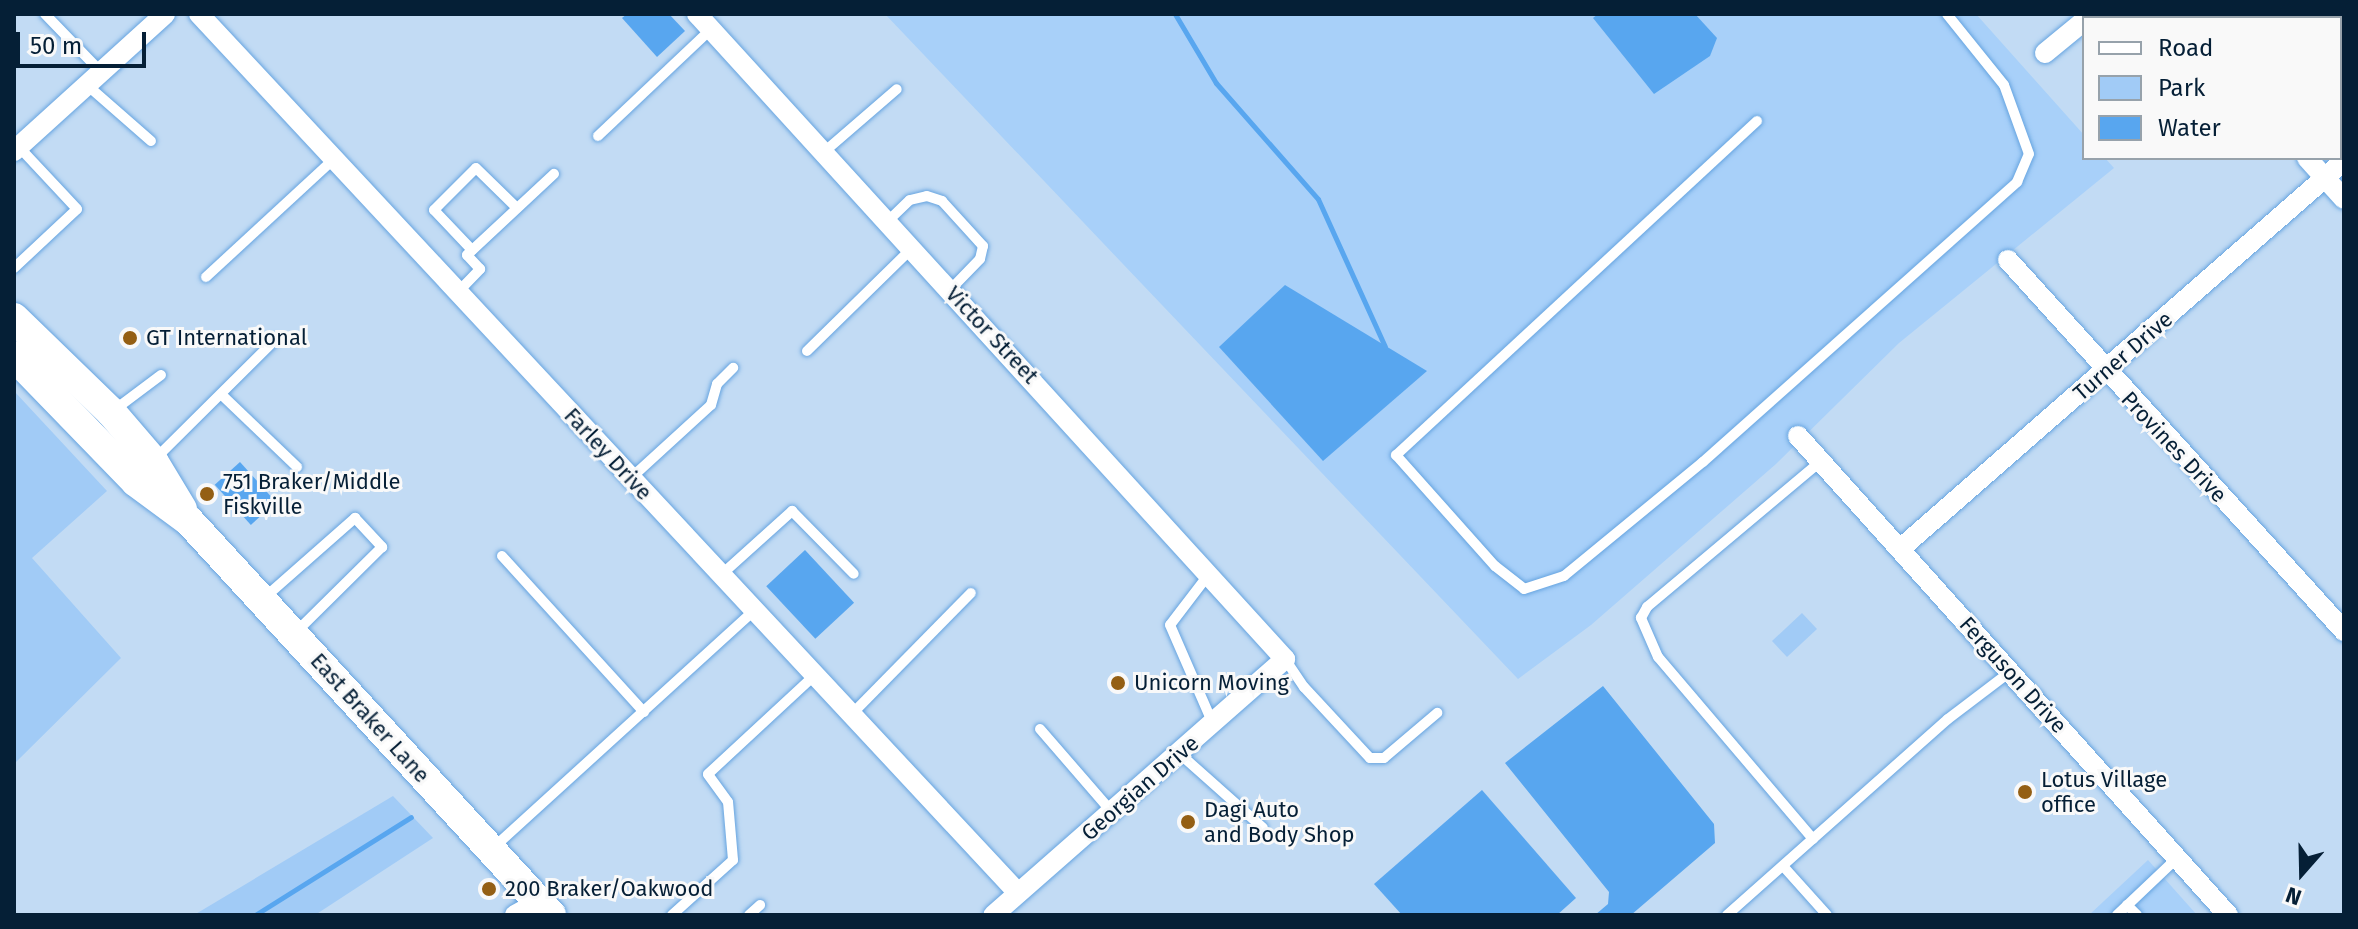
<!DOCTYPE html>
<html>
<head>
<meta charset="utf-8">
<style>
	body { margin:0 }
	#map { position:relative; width:2358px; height:929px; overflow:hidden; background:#c2dbf4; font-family:"Fira Sans",sans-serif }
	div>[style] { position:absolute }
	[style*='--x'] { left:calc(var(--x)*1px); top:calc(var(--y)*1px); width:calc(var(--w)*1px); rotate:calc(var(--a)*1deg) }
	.built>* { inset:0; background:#a8d0f9 }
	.green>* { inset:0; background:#a1cbf6; transform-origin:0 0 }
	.water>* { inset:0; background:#58a6ef; transform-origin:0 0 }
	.stream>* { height:5px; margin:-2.5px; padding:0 2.5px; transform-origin:2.5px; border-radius:2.5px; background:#58a6ef }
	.roads { filter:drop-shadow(0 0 2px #66a4e0) drop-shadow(0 0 2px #66a4e0) }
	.service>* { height:10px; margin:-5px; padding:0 5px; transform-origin:5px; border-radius:5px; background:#fff }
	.minor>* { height:20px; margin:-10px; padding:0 10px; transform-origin:10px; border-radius:10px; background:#fff }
	.secondary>* { height:30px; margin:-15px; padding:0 15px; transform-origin:15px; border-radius:15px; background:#fff }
	.dots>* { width:22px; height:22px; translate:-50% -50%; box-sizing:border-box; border:4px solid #f9f9f9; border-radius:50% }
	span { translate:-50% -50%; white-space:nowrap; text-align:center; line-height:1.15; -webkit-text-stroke:6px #f9f9f9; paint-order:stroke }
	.street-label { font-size:22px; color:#051f36 }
	.poi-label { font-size:22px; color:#051f36 }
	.left { translate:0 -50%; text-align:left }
	.frame { position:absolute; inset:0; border:16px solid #051f36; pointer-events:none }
	.legend { position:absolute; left:2082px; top:16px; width:260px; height:144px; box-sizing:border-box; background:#f9f9f9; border:2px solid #97a2ab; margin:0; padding:10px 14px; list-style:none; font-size:24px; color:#051f36 }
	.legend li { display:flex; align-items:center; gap:16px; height:40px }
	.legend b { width:40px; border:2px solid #97a2ab }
	.north { position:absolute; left:2262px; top:833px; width:80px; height:80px; -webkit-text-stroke:6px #f9f9f9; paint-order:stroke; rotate:200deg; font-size:22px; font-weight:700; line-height:32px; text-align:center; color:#051f36 }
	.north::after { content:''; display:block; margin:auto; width:28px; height:36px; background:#051f36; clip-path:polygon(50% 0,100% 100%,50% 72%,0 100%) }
	.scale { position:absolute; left:16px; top:32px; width:130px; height:36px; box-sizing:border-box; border:4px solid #051f36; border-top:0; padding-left:10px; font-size:24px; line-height:28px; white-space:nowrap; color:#051f36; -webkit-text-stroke:6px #f9f9f9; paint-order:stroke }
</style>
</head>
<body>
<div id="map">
	<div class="built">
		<div style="clip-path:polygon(885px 14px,1976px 14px,2084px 135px,2084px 158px,2105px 158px,2114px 168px,1899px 343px,1776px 464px,1591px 625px,1518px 679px)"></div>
		<div style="clip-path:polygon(2148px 860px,2197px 915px,2089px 915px)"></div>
	</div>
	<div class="green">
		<div style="clip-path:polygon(14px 391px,107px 491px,32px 558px,121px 658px,14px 764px)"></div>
		<div style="left:1802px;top:613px;width:22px;height:41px;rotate:47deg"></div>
		<div style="clip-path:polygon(393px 796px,433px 838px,315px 915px,194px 915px)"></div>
	</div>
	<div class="water">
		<div style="clip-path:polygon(627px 14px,669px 14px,685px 31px,657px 57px,622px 18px)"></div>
		<div style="clip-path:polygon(1598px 14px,1695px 14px,1717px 38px,1710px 56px,1654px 94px,1593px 18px)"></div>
		<div style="clip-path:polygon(1285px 285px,1427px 371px,1323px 461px,1219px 347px)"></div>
		<div style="left:240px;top:462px;width:54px;height:34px;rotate:48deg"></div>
		<div style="left:805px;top:550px;width:72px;height:53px;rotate:47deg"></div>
		<div style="clip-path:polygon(1603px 686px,1714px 824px,1715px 843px,1631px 915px,1595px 915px,1608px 904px,1609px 892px,1505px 763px)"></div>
		<div style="clip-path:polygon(1482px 790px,1576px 898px,1557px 915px,1402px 915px,1374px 884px)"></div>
	</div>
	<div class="stream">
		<div style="--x:1175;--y:14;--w:80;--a:59.3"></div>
		<div style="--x:1216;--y:83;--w:154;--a:48.7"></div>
		<div style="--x:1318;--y:199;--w:162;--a:65.6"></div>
		<div style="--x:255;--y:915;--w:184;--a:-32.1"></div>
	</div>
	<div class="roads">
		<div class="service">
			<div style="--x:45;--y:14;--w:81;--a:46"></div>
			<div style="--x:87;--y:85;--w:85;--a:41.2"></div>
			<div style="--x:1757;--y:121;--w:492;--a:137.2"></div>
			<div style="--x:1396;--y:455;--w:149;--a:48.3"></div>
			<div style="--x:1495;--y:566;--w:37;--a:38"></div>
			<div style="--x:1524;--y:589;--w:42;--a:-18"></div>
			<div style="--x:1564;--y:576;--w:180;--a:-39.4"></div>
			<div style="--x:1703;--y:462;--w:421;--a:-41.7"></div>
			<div style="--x:2017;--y:182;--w:30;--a:-67"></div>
			<div style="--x:2029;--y:154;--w:73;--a:-109.9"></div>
			<div style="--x:2004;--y:85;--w:91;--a:-128.8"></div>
			<div style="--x:598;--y:136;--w:156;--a:-43.4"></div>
			<div style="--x:824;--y:152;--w:96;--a:-40.8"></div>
			<div style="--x:888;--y:221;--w:30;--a:-44"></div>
			<div style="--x:910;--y:200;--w:17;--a:-13"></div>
			<div style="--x:927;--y:196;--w:16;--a:18"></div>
			<div style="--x:942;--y:201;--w:61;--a:47.7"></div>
			<div style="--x:983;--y:246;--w:13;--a:103"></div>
			<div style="--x:980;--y:259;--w:43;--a:134.1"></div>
			<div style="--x:472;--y:250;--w:55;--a:-133.5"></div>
			<div style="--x:434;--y:210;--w:59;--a:-45"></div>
			<div style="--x:476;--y:168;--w:57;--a:44.3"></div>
			<div style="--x:14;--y:268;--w:86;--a:-43.1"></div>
			<div style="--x:77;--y:209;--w:85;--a:-133.1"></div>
			<div style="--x:206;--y:277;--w:174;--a:-42.7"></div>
			<div style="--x:458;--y:292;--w:32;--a:-46"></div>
			<div style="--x:480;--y:269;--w:19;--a:-133"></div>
			<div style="--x:467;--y:255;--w:119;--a:-43"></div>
			<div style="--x:807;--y:351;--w:147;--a:-44.4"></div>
			<div style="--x:222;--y:395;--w:104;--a:43.8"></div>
			<div style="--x:113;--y:411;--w:60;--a:-36.9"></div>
			<div style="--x:154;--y:460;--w:170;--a:-44.8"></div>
			<div style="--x:631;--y:478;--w:108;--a:-42.4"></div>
			<div style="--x:711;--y:405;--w:22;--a:-74"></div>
			<div style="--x:717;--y:384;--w:23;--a:-45"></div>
			<div style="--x:502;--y:556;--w:211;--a:47.7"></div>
			<div style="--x:1209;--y:574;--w:64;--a:127.4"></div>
			<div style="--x:1170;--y:625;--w:108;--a:66.5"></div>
			<div style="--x:721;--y:575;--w:96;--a:-42"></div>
			<div style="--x:792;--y:511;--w:88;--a:45.5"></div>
			<div style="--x:263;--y:599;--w:123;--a:-41.4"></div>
			<div style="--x:355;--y:518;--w:40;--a:47"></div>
			<div style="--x:382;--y:547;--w:121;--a:135.3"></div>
			<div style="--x:1285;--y:659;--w:34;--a:56"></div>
			<div style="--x:1304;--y:687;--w:97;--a:47.1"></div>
			<div style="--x:1370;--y:758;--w:14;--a:0"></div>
			<div style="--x:1384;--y:758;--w:70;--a:-40.3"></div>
			<div style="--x:851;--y:715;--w:171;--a:-45.5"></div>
			<div style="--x:1040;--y:729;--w:110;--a:49.1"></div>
			<div style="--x:1180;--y:754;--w:111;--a:41.7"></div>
			<div style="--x:1813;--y:839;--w:239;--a:-130.4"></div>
			<div style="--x:1658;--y:657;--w:43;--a:-113.6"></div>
			<div style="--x:1641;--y:618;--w:13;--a:-61"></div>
			<div style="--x:1647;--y:607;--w:227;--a:-40"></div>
			<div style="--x:492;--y:849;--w:354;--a:-42.3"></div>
			<div style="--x:1783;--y:866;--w:66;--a:48.1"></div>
			<div style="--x:2127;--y:905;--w:14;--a:45"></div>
			<div style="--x:672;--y:915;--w:82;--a:-42"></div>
			<div style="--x:733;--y:860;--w:58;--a:-94.9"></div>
			<div style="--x:728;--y:802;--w:34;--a:-126"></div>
			<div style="--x:708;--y:774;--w:144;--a:-42.8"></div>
			<div style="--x:749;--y:915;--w:15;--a:-42"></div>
			<div style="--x:1727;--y:915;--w:295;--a:-41.6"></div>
			<div style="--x:1948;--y:719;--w:78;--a:-37.2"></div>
			<div style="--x:2117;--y:915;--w:83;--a:-43.5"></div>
		</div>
		<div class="minor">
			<div style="--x:199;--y:14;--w:1201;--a:47.02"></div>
			<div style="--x:697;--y:14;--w:873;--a:47.65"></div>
			<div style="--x:1285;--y:659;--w:388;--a:138.7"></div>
			<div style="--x:2178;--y:14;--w:6;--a:45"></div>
			<div style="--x:2045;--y:53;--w:50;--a:-39.4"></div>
			<div style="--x:14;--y:151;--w:204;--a:-42.2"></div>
			<div style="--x:2307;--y:158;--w:55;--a:47.9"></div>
			<div style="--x:2008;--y:260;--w:501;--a:47.83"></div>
			<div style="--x:1798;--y:436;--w:644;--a:48.09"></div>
			<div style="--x:1900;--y:549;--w:590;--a:-41.15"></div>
			<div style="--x:515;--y:915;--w:26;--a:-29"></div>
		</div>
		<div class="secondary">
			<div style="--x:14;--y:318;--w:135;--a:44.1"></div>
			<div style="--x:111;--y:412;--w:65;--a:49.4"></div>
			<div style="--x:153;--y:461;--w:56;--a:58.9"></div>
			<div style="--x:14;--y:356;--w:175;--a:45.9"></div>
			<div style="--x:136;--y:482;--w:66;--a:36.3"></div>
			<div style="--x:189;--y:521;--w:535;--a:47.42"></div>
		</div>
	</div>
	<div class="dots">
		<div style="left:130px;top:338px;background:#945f14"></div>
		<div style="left:207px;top:494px;background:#945f14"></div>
		<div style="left:1118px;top:683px;background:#945f14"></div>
		<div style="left:2025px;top:792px;background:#945f14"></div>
		<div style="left:1188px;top:822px;background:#945f14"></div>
		<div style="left:489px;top:889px;background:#945f14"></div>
	</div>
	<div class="street-label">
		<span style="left:992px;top:335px;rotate:47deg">Victor Street</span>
		<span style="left:2123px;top:356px;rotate:-41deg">Turner Drive</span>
		<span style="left:2174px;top:447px;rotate:47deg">Provines Drive</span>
		<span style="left:608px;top:454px;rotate:47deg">Farley Drive</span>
		<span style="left:2013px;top:675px;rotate:48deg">Ferguson Drive</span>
		<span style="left:370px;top:718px;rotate:48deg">East Braker Lane</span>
		<span style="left:1140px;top:788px;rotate:-41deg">Georgian Drive</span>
	</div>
	<div class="poi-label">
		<span class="left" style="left:146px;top:338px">GT International</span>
		<span class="left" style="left:223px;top:494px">751 Braker/Middle<br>Fiskville</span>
		<span class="left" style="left:1134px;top:683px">Unicorn Moving</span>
		<span class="left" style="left:2041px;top:792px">Lotus Village<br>office</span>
		<span class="left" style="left:1204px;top:822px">Dagi Auto<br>and Body Shop</span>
		<span class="left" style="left:505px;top:889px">200 Braker/Oakwood</span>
	</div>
	<div class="frame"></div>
	<ul class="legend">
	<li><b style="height:10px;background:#fff"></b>Road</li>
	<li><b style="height:22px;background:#a1cbf6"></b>Park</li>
	<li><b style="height:22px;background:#58a6ef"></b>Water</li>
	</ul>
	<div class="north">N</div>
	<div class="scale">50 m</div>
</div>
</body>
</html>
